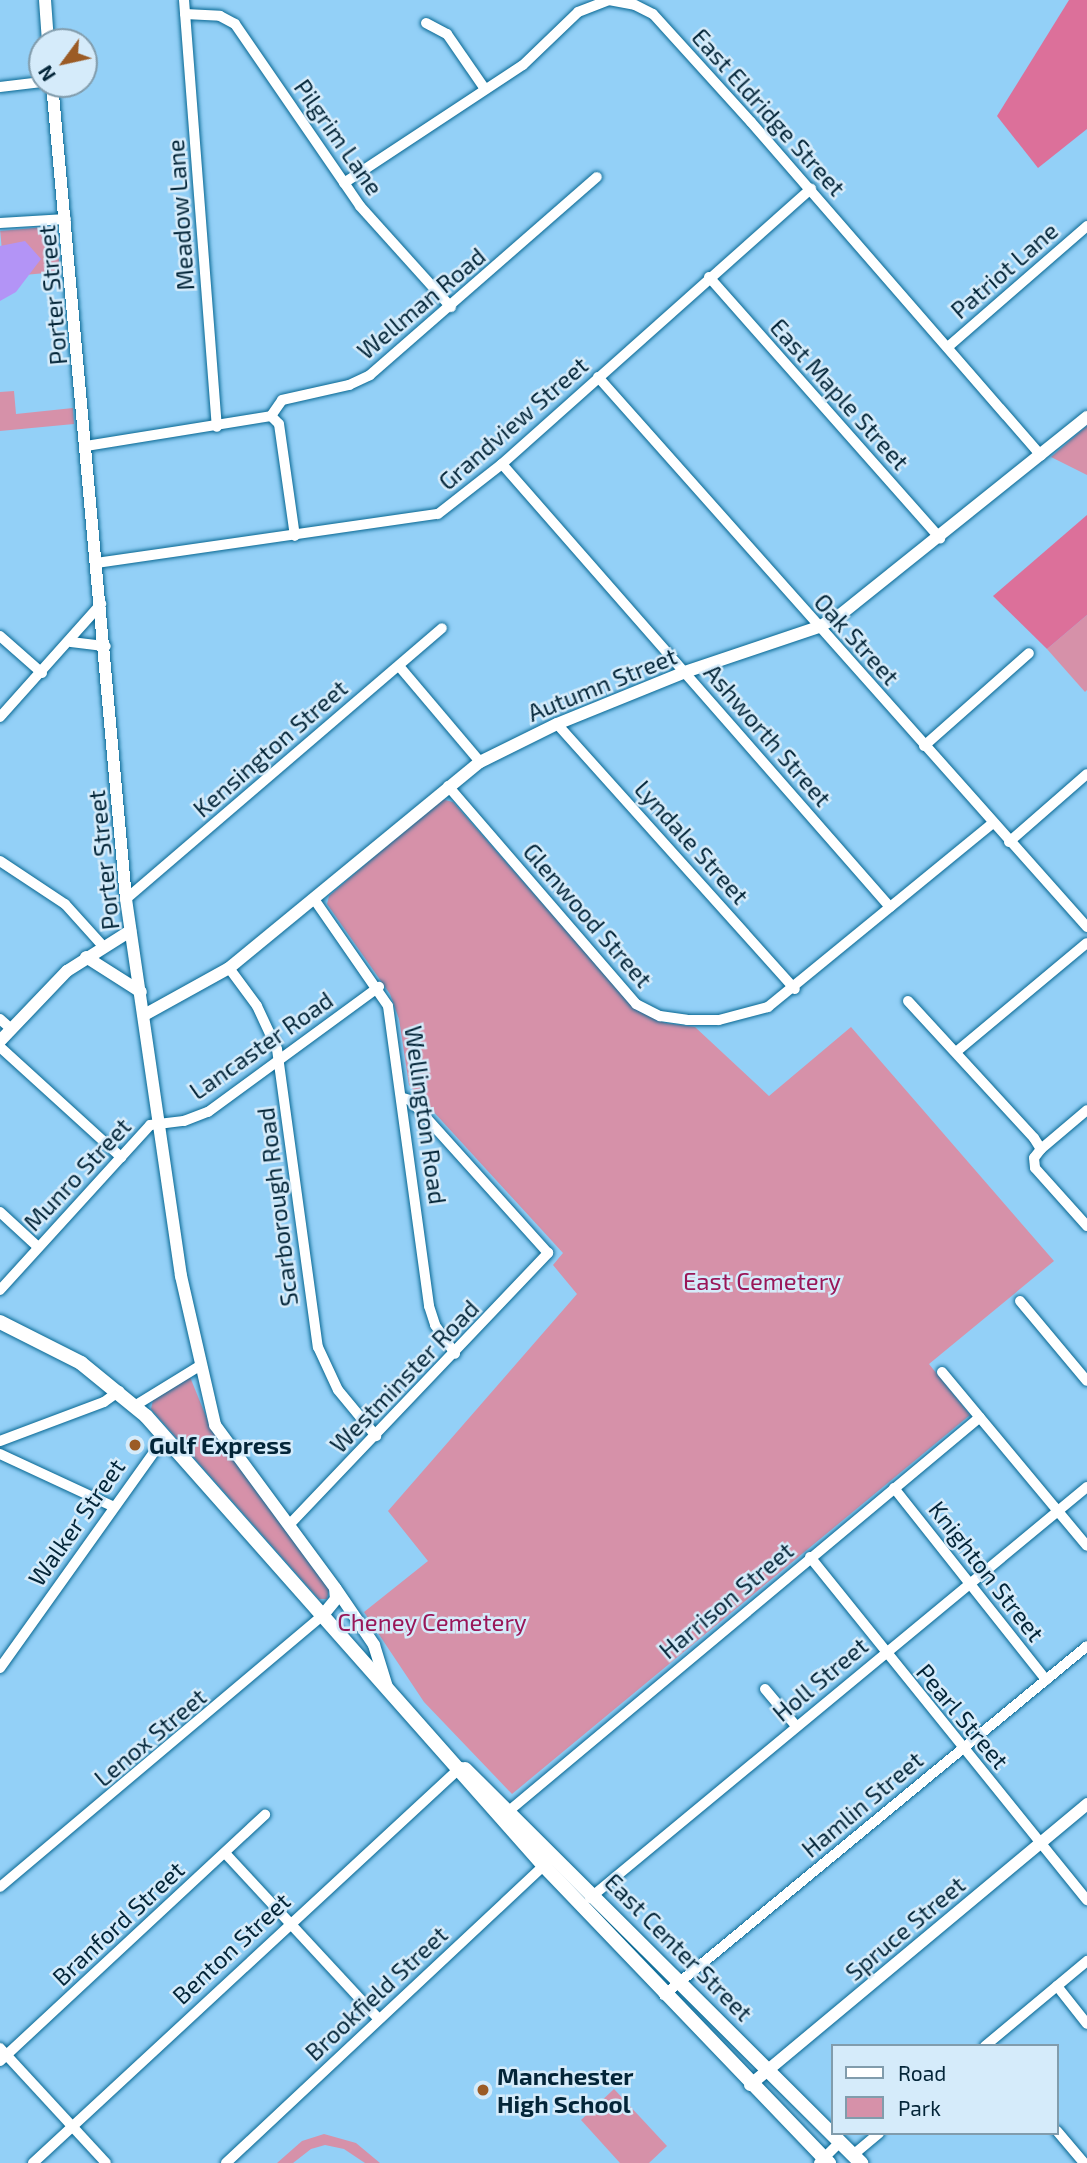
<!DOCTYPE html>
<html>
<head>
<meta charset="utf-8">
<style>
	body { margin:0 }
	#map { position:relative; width:1087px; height:2163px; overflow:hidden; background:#93d0f7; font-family:"Exo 2",sans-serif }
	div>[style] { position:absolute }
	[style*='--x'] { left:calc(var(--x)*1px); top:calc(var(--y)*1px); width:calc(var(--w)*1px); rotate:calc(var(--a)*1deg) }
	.green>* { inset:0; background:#d691a9; transform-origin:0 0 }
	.forest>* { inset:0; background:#dc709a }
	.water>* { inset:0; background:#b394f6 }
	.roads { filter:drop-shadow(0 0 2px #076792) drop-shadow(0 0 2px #076792) }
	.minor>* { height:10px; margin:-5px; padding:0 5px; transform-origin:5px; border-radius:5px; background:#fff }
	.tertiary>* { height:12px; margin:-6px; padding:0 6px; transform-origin:6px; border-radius:6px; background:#fff }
	.primary>* { height:14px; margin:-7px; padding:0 7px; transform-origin:7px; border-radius:7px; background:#fff }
	.dots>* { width:19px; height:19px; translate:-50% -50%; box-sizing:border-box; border:4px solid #d5ebfa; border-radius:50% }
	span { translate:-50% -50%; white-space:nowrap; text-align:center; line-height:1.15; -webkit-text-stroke:5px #d5ebfa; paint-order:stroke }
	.street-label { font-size:24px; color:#032538 }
	.park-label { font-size:24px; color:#991658 }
	.poi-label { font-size:24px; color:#032538; font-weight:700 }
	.left { translate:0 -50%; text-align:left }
	.legend { position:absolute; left:831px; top:2044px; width:228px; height:91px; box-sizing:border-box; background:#d5ebfa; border:2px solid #819cac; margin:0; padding:9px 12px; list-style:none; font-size:21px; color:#032538 }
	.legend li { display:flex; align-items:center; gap:14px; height:35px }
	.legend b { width:35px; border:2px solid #819cac }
	.north { position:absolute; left:28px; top:28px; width:70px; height:70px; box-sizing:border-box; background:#d5ebfa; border:2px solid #819cac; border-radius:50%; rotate:237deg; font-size:19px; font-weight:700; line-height:28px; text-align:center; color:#032538 }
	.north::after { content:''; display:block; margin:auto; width:24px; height:32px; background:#9b5b25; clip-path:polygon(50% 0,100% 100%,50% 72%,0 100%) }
</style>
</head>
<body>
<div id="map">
	<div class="green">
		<div style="left:56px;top:226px;width:46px;height:56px;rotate:85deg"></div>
		<div style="clip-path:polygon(14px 391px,16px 414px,73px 408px,74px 424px,0 431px,0 392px)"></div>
		<div style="clip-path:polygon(1087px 426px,1087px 475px,1051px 457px)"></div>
		<div style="clip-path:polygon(1087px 615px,1087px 690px,1085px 692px,1047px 649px)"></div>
		<div style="clip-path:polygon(441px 799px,453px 802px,635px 1009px,665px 1023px,695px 1027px,769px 1096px,851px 1027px,1054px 1261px,929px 1364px,970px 1415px,512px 1794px,424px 1702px,364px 1612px,428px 1561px,388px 1511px,577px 1294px,553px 1265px,563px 1253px,409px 1085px,399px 1019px,390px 994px,327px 904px,329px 896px)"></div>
		<div style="clip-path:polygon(190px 1377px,212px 1431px,329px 1589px,327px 1599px,319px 1599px,151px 1409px,153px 1400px)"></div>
		<div style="clip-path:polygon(614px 2089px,667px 2146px,649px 2163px,620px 2163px,581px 2120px)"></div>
		<div style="clip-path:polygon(324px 2134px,356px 2143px,380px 2163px,365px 2163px,344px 2149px,325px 2145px,311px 2149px,293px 2163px,277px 2163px,302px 2141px)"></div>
	</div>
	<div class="forest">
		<div style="clip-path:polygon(1069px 0,1087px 0,1087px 129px,1038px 168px,997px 116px)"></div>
		<div style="clip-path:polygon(1087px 515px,1087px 615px,1047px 649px,993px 596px)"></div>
	</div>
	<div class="water">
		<div style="clip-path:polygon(25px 241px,41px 259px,16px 292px,0 301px,0 246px)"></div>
	</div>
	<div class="roads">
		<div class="minor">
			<div style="--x:184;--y:0;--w:428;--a:85.6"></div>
			<div style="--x:185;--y:14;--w:35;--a:3"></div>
			<div style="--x:220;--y:16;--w:17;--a:28"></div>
			<div style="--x:235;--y:24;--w:221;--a:55.5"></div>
			<div style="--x:360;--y:206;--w:136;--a:48"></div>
			<div style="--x:426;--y:23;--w:24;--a:28"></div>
			<div style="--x:447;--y:34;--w:67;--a:55.4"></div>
			<div style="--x:0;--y:87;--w:42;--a:-6.8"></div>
			<div style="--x:344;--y:183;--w:214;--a:-33.4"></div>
			<div style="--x:523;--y:65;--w:76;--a:-43.9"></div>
			<div style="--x:578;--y:12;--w:33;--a:-21"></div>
			<div style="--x:609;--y:0;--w:26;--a:11"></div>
			<div style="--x:635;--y:5;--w:20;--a:27"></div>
			<div style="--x:653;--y:14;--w:146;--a:47.8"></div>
			<div style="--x:751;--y:122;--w:442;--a:49"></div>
			<div style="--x:0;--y:223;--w:66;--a:-3.5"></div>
			<div style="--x:709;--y:277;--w:349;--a:48.5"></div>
			<div style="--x:949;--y:346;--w:183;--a:-41"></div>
			<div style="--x:598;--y:377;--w:736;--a:48.36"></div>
			<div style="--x:271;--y:416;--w:11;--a:45"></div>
			<div style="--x:279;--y:424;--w:113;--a:81.9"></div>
			<div style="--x:86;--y:446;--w:187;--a:-9.2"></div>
			<div style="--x:271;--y:416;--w:19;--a:-55"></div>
			<div style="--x:282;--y:400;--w:69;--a:-12.6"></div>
			<div style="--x:349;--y:385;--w:23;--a:-25"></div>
			<div style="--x:370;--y:375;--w:301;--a:-41.1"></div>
			<div style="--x:502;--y:464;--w:589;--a:48.79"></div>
			<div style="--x:96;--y:563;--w:345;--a:-8.2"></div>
			<div style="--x:438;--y:514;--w:81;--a:-38"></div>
			<div style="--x:502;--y:464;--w:414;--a:-41.7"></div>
			<div style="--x:0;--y:636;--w:56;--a:41.4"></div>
			<div style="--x:71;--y:642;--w:35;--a:7"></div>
			<div style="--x:399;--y:666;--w:126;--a:49.8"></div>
			<div style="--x:0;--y:717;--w:152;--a:-48.2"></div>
			<div style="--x:557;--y:724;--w:356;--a:48.1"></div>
			<div style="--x:924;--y:746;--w:140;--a:-41.5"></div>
			<div style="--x:448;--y:786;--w:288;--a:49.2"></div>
			<div style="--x:636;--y:1004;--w:27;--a:27"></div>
			<div style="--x:660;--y:1016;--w:27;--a:8"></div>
			<div style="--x:687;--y:1020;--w:32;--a:0"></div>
			<div style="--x:719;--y:1020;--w:51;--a:-14.9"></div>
			<div style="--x:768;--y:1007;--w:291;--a:-39.3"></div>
			<div style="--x:1009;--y:842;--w:103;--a:-41.1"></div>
			<div style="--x:0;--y:861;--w:78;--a:33.5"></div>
			<div style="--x:65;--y:904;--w:57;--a:47.9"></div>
			<div style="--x:126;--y:899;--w:416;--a:-40.6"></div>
			<div style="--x:314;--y:899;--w:130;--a:55.3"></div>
			<div style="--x:388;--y:1006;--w:303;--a:82.2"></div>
			<div style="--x:429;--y:1306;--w:20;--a:72"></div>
			<div style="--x:435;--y:1325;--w:35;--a:55"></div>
			<div style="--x:229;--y:968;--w:47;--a:53.6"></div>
			<div style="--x:257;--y:1006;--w:47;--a:65.1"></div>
			<div style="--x:277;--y:1049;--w:301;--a:82.2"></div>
			<div style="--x:318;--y:1347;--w:47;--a:65.1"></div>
			<div style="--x:338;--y:1390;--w:60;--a:50.4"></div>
			<div style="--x:908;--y:1001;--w:186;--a:47.4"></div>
			<div style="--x:1034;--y:1138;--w:13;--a:58"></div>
			<div style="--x:1041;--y:1149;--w:11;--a:128"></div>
			<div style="--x:1034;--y:1158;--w:10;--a:84"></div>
			<div style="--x:1035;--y:1168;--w:78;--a:48.1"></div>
			<div style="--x:0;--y:1019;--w:15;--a:42"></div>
			<div style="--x:0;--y:1047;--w:164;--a:42.3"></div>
			<div style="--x:956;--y:1052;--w:170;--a:-39.8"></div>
			<div style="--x:1041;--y:1149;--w:60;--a:-40.3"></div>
			<div style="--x:0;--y:1212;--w:52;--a:42.6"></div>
			<div style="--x:0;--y:1290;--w:223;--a:-47.7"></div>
			<div style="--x:150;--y:1125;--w:34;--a:-7"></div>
			<div style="--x:184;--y:1121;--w:26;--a:-21"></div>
			<div style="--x:208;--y:1112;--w:212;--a:-36.2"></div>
			<div style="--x:1020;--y:1301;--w:104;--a:50.1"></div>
			<div style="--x:942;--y:1372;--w:226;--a:50.2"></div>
			<div style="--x:136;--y:1405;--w:73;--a:-31.5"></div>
			<div style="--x:0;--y:1441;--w:111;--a:-20.6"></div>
			<div style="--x:104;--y:1402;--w:19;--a:-36"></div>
			<div style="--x:0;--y:1454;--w:123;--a:24.9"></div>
			<div style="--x:894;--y:1488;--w:245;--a:51.6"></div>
			<div style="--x:289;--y:1525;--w:376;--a:-46.4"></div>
			<div style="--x:548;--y:1253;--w:206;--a:-132"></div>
			<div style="--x:410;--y:1100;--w:7;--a:-164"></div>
			<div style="--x:810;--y:1557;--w:441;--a:51.1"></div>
			<div style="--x:0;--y:1668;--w:284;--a:-54.5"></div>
			<div style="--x:765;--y:1689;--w:48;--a:50"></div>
			<div style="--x:504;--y:1815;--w:620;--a:-39.9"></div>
			<div style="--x:225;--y:1853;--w:225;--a:47.2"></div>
			<div style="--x:0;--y:1887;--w:422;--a:-40.1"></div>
			<div style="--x:590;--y:1898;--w:645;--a:-39.59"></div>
			<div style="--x:1057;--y:1986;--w:48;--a:51.7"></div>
			<div style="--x:664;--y:1995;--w:548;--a:-39.52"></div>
			<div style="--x:985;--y:2046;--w:133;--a:-39.8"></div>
			<div style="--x:0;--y:2048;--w:156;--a:47.3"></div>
			<div style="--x:0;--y:2061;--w:362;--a:-42.9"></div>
			<div style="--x:1057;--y:2131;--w:42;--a:49.8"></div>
			<div style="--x:853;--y:2155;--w:34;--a:-40"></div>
			<div style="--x:33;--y:2163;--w:583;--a:-42.78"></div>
			<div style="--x:226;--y:2163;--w:441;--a:-43.1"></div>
			<div style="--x:819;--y:2163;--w:30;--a:-45"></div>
		</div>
		<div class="tertiary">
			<div style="--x:45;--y:0;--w:42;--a:85.9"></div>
			<div style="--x:52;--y:84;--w:818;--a:84.81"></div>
			<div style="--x:126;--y:899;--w:381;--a:81.7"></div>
			<div style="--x:181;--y:1276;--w:153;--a:77.1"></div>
			<div style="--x:215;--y:1425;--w:202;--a:53.6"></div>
			<div style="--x:335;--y:1588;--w:11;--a:85"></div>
			<div style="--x:336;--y:1599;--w:21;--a:129"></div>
			<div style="--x:86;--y:957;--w:65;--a:32.5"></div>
			<div style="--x:146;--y:1014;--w:95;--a:-29"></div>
			<div style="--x:229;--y:968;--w:325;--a:-39.4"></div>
			<div style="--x:480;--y:762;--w:86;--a:-26.3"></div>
			<div style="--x:557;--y:724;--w:138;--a:-22.1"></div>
			<div style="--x:685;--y:672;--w:141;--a:-18.6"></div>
			<div style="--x:819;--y:627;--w:24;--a:-30"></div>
			<div style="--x:840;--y:615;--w:317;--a:-38.7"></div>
			<div style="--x:0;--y:1041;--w:97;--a:-46.3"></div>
			<div style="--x:67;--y:971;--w:75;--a:-32.4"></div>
			<div style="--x:336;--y:1589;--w:68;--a:55.8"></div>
			<div style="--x:374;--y:1645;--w:44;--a:72.8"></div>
			<div style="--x:750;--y:2085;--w:439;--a:-39.8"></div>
		</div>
		<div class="primary">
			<div style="--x:0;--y:1322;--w:91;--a:26.8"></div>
			<div style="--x:81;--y:1363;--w:84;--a:39.2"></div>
			<div style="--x:146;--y:1416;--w:601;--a:48.51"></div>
			<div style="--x:544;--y:1866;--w:412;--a:46.2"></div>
			<div style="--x:465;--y:1769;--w:559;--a:44.85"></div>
		</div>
	</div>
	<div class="dots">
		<div style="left:135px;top:1445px;background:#9b5b25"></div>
		<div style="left:483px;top:2090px;background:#9b5b25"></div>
	</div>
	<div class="street-label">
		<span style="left:769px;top:112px;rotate:48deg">East Eldridge Street</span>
		<span style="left:339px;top:137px;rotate:55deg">Pilgrim Lane</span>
		<span style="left:180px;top:215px;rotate:-94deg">Meadow Lane</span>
		<span style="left:1004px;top:270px;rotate:-41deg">Patriot Lane</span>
		<span style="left:52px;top:295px;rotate:-95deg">Porter Street</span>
		<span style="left:421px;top:303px;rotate:-40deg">Wellman Road</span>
		<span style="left:840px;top:394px;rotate:48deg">East Maple Street</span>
		<span style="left:513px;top:423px;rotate:-41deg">Grandview Street</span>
		<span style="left:857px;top:639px;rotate:48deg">Oak Street</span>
		<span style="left:602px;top:684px;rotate:-22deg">Autumn Street</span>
		<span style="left:768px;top:735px;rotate:49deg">Ashworth Street</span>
		<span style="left:270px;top:748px;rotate:-41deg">Kensington Street</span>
		<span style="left:692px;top:842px;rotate:48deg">Lyndale Street</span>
		<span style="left:103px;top:860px;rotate:-96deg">Porter Street</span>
		<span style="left:588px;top:915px;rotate:49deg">Glenwood Street</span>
		<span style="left:261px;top:1045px;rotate:-35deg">Lancaster Road</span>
		<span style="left:426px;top:1115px;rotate:82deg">Wellington Road</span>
		<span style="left:77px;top:1174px;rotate:-47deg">Munro Street</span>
		<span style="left:277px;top:1207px;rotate:-97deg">Scarborough Road</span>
		<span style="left:404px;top:1376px;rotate:-46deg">Westminster Road</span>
		<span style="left:76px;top:1522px;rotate:-55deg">Walker Street</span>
		<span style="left:987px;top:1571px;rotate:52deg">Knighton Street</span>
		<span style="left:726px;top:1600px;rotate:-40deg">Harrison Street</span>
		<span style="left:820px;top:1679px;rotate:-40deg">Holl Street</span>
		<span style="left:963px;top:1716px;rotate:50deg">Pearl Street</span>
		<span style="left:150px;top:1737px;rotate:-40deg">Lenox Street</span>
		<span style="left:862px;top:1804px;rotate:-40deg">Hamlin Street</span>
		<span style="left:118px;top:1923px;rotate:-43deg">Branford Street</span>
		<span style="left:905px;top:1928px;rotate:-40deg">Spruce Street</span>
		<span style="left:679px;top:1947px;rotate:45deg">East Center Street</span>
		<span style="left:231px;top:1948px;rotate:-43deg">Benton Street</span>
		<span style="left:376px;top:1993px;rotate:-43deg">Brookfield Street</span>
	</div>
	<div class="park-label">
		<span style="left:762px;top:1281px">East Cemetery</span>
		<span style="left:432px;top:1622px">Cheney Cemetery</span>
	</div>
	<div class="poi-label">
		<span class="left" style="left:149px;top:1445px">Gulf Express</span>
		<span class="left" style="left:497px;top:2090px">Manchester<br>High School</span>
	</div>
	<ul class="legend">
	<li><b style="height:9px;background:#fff"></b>Road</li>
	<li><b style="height:19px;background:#d691a9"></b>Park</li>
	</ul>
	<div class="north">N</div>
</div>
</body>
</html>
